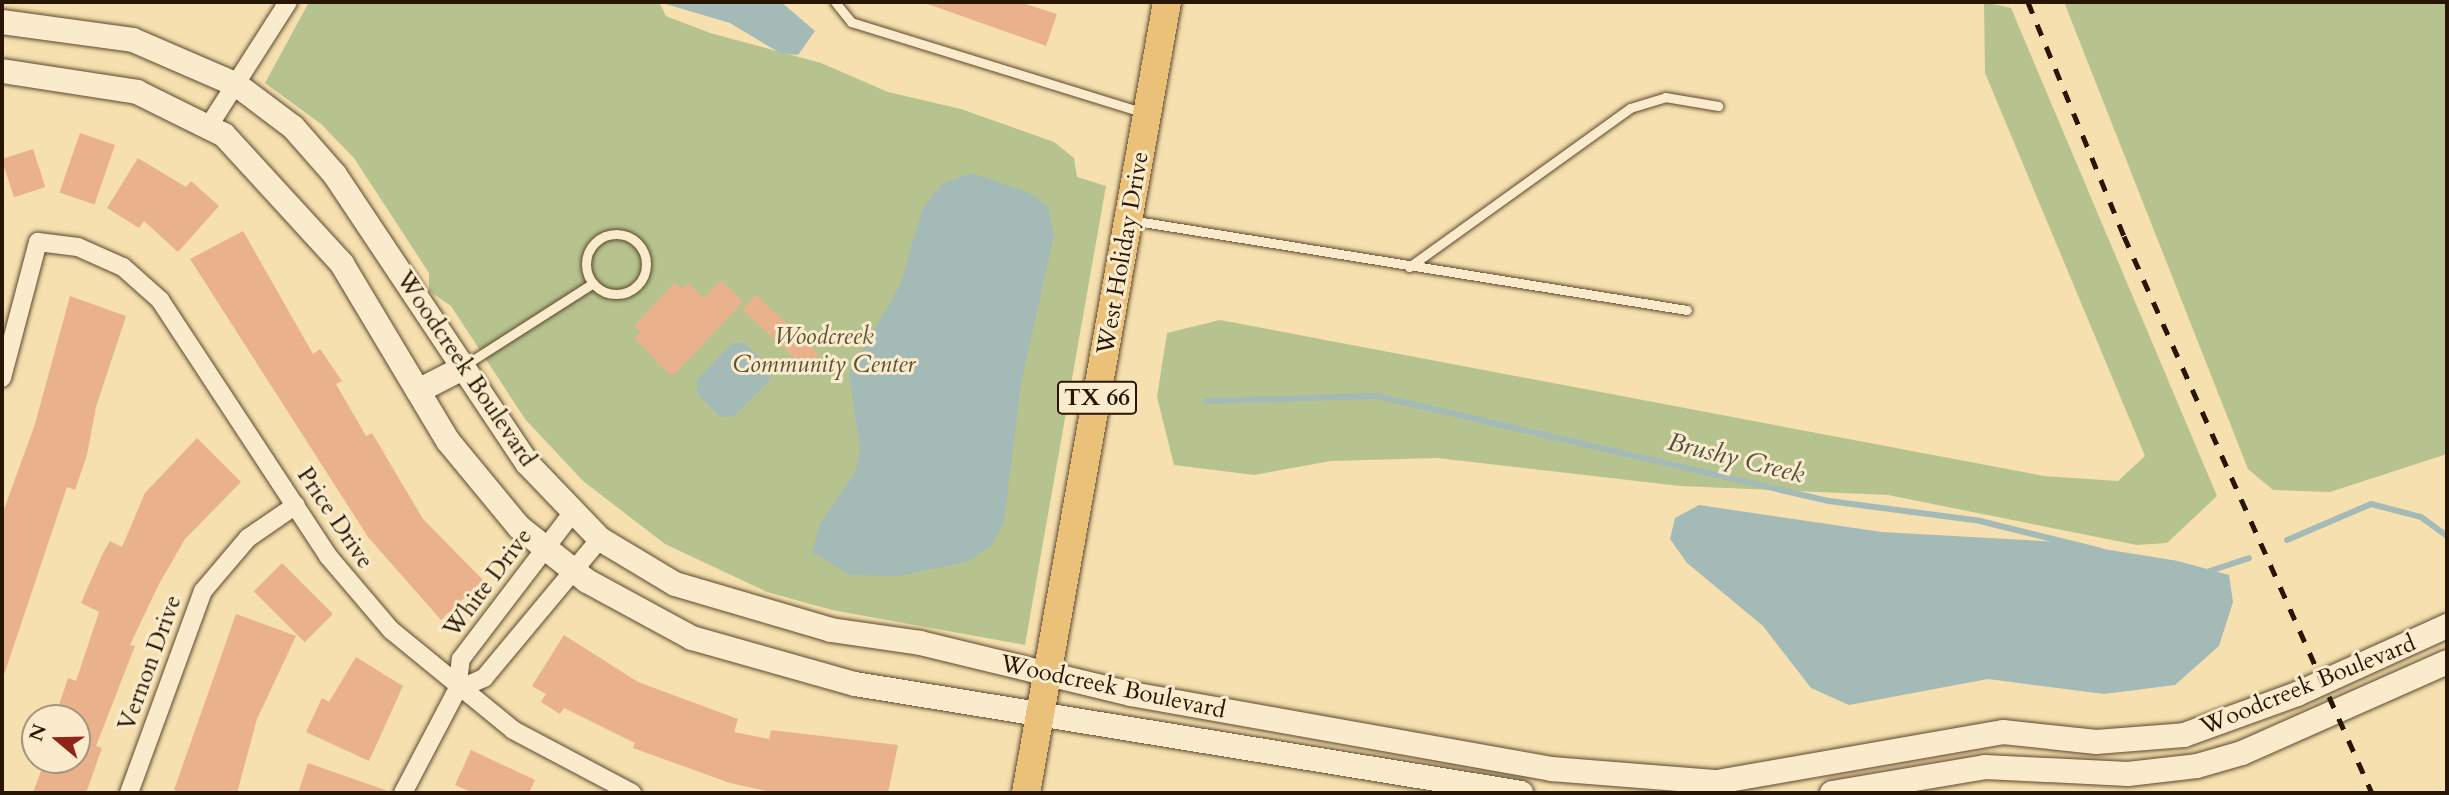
<!DOCTYPE html>
<html>
<head>
<meta charset="utf-8">
<style>
	body { margin:0 }
	#map { position:relative; width:2449px; height:795px; overflow:hidden; background:#f6e0af; font-family:Cardo,serif }
	div>[style] { position:absolute }
	[style*='--x'] { left:calc(var(--x)*1px); top:calc(var(--y)*1px); width:calc(var(--w)*1px); rotate:calc(var(--a)*1deg) }
	.green>* { inset:0; background:#b7c38f }
	.water>* { inset:0; background:#a3bab7 }
	.stream>* { height:6px; margin:-3px; padding:0 3px; transform-origin:3px; border-radius:3px; background:#a3bab7 }
	.building>* { inset:0; background:#eab18d; transform-origin:0 0 }
	.roads { filter:drop-shadow(0 0 2px #5c482e) drop-shadow(0 0 2px #5c482e) }
	.lane>* { height:9px; margin:-4.5px; padding:0 4.5px; transform-origin:4.5px; border-radius:4.5px; background:#f9ebcb }
	.lane>.ring { margin:-4.5px; padding:0; box-sizing:content-box; background:none; border:9px solid #f9ebcb; border-radius:50% }
	.street>* { height:18px; margin:-9px; padding:0 9px; transform-origin:9px; border-radius:9px; background:#f9ebcb }
	.secondary>* { height:24px; margin:-12px; padding:0 12px; transform-origin:12px; border-radius:12px; background:#f9ebcb }
	.primary>* { height:28px; margin:-14px; padding:0 14px; transform-origin:14px; border-radius:14px; background:#ebc078 }
	.rail>* { height:5px; margin-top:-2.5px; transform-origin:0; background:repeating-linear-gradient(90deg,#281503 0 12px,transparent 0 24px) }
	span { translate:-50% -50%; white-space:nowrap; text-align:center; line-height:1.15; -webkit-text-stroke:6px #f9ebcb; paint-order:stroke }
	.shield-label span { padding:2px 5px; background:#f9ebcb; border:2px solid; border-radius:5px; -webkit-text-stroke-width:0 }
	.shield-label { font-size:23px; color:#281503; font-weight:700 }
	.street-label { font-size:24px; color:#281503 }
	.park-label { font-size:24px; color:#5a5234; font-style:italic }
	.water-label { font-size:26px; color:#534f42; font-style:italic }
	.frame { position:absolute; inset:0; border:4px solid #281503; pointer-events:none }
	.north { position:absolute; left:21px; top:704px; width:70px; height:70px; box-sizing:border-box; background:#f9ebcb; border:2px solid #a5957b; border-radius:50%; rotate:289deg; font-size:19px; font-weight:700; line-height:28px; text-align:center; color:#281503 }
	.north::after { content:''; display:block; margin:auto; width:24px; height:32px; background:#8f2418; clip-path:polygon(50% 0,100% 100%,50% 72%,0 100%) }
</style>
</head>
<body>
<div id="map">
	<div class="green">
		<div style="clip-path:polygon(309px 2px,659px 2px,666px 16px,710px 33px,821px 63px,888px 92px,961px 109px,1054px 142px,1074px 158px,1077px 177px,1106px 186px,1025px 645px,832px 610px,767px 592px,665px 544px,583px 481px,525px 419px,451px 306px,429px 291px,429px 273px,354px 158px,321px 124px,265px 83px)"></div>
		<div style="clip-path:polygon(1984px 2px,2011px 8px,2217px 496px,2167px 543px,2137px 545px,1888px 495px,1680px 486px,1437px 458px,1331px 461px,1254px 475px,1174px 465px,1157px 397px,1167px 333px,1220px 320px,2044px 476px,2118px 481px,2145px 456px,1985px 73px)"></div>
		<div style="clip-path:polygon(2064px 2px,2447px 2px,2447px 454px,2330px 492px,2273px 490px,2248px 469px)"></div>
	</div>
	<div class="water">
		<div style="clip-path:polygon(659px 2px,781px 2px,815px 31px,798px 55px,780px 53px,730px 23px)"></div>
		<div style="clip-path:polygon(972px 173px,1027px 192px,1048px 206px,1054px 235px,1021px 384px,1004px 522px,992px 545px,967px 562px,899px 576px,850px 575px,812px 552px,821px 522px,854px 475px,860px 451px,849px 374px,900px 285px,923px 208px,942px 184px)"></div>
		<div style="clip-path:polygon(732px 343px,745px 343px,769px 366px,771px 379px,734px 416px,720px 417px,697px 394px,697px 380px)"></div>
		<div style="clip-path:polygon(1699px 505px,1882px 532px,2060px 542px,2178px 561px,2229px 575px,2233px 602px,2219px 646px,2175px 685px,2104px 694px,1988px 679px,1849px 705px,1811px 688px,1763px 626px,1687px 563px,1670px 539px,1675px 518px)"></div>
	</div>
	<div class="stream">
		<div style="--x:1207;--y:401;--w:170;--a:-1.7"></div>
		<div style="--x:1377;--y:396;--w:464;--a:13.1"></div>
		<div style="--x:1829;--y:501;--w:152;--a:7.5"></div>
		<div style="--x:1980;--y:521;--w:125;--a:13.9"></div>
		<div style="--x:2287;--y:540;--w:91;--a:-23.2"></div>
		<div style="--x:2371;--y:504;--w:52;--a:14.6"></div>
		<div style="--x:2421;--y:517;--w:32;--a:36"></div>
		<div style="--x:2207;--y:572;--w:44;--a:-18.4"></div>
	</div>
	<div class="building">
		<div style="clip-path:polygon(922px 2px,1019px 2px,1057px 14px,1046px 46px)"></div>
		<div style="left:80px;top:133px;width:37px;height:63px;rotate:19deg"></div>
		<div style="left:33px;top:149px;width:40px;height:33px;rotate:72deg"></div>
		<div style="clip-path:polygon(138px 158px,186px 187px,191px 181px,219px 206px,178px 252px,144px 221px,139px 228px,107px 208px)"></div>
		<div style="clip-path:polygon(243px 231px,313px 354px,320px 349px,342px 381px,336px 384px,366px 436px,372px 433px,423px 519px,483px 580px,441px 620px,368px 537px,190px 259px)"></div>
		<div style="clip-path:polygon(721px 280px,743px 302px,674px 375px,667px 372px,634px 338px,641px 332px,634px 326px,675px 282px,682px 289px,688px 283px,704px 298px)"></div>
		<div style="left:756px;top:295px;width:86px;height:20px;rotate:43deg"></div>
		<div style="clip-path:polygon(70px 296px,126px 316px,96px 407px,87px 455px,75px 490px,67px 487px,2px 681px,2px 515px,35px 424px)"></div>
		<div style="clip-path:polygon(197px 438px,241px 482px,185px 539px,159px 584px,130px 645px,135px 646px,96px 746px,102px 748px,86px 793px,33px 793px,45px 760px,77px 760px,77px 718px,56px 714px,68px 678px,76px 681px,99px 612px,81px 603px,102px 555px,110px 541px,122px 547px,145px 493px)"></div>
		<div style="left:282px;top:563px;width:72px;height:40px;rotate:45deg"></div>
		<div style="clip-path:polygon(236px 614px,296px 636px,257px 719px,237px 793px,183px 793px,174px 790px)"></div>
		<div style="clip-path:polygon(564px 635px,638px 682px,738px 719px,734px 732px,769px 739px,771px 730px,898px 745px,888px 793px,775px 793px,730px 783px,633px 748px,635px 743px,564px 708px,560px 714px,541px 702px,546px 694px,532px 686px)"></div>
		<div style="clip-path:polygon(356px 657px,403px 686px,369px 761px,306px 732px,322px 698px,329px 702px)"></div>
		<div style="clip-path:polygon(471px 750px,535px 780px,529px 793px,473px 793px,455px 785px)"></div>
		<div style="clip-path:polygon(308px 763px,388px 791px,388px 793px,298px 793px)"></div>
	</div>
	<div class="roads">
		<div class="lane">
			<div style="--x:835;--y:2;--w:26;--a:51"></div>
			<div style="--x:851;--y:22;--w:305;--a:17.2"></div>
			<div style="--x:1130;--y:220;--w:564;--a:9.18"></div>
			<div class="ring" style="left:586px;top:234px;width:51px;height:51px"></div>
			<div style="--x:1409;--y:267;--w:272;--a:-35.7"></div>
			<div style="--x:1630;--y:108;--w:37;--a:-17"></div>
			<div style="--x:1665;--y:97;--w:54;--a:9.6"></div>
			<div style="--x:465;--y:365;--w:152;--a:-32.6"></div>
		</div>
		<div class="street">
			<div style="--x:210;--y:124;--w:145;--a:-57.4"></div>
			<div style="--x:2;--y:378;--w:141;--a:-75.2"></div>
			<div style="--x:38;--y:242;--w:40;--a:7.1"></div>
			<div style="--x:78;--y:247;--w:49;--a:24"></div>
			<div style="--x:123;--y:267;--w:50;--a:41.7"></div>
			<div style="--x:160;--y:300;--w:306;--a:56.7"></div>
			<div style="--x:328;--y:556;--w:97;--a:49.6"></div>
			<div style="--x:391;--y:630;--w:158;--a:39.3"></div>
			<div style="--x:513;--y:730;--w:135;--a:27.9"></div>
			<div style="--x:457;--y:690;--w:30;--a:-24"></div>
			<div style="--x:484;--y:678;--w:181;--a:-50.2"></div>
			<div style="--x:129;--y:793;--w:215;--a:-69.9"></div>
			<div style="--x:203;--y:591;--w:70;--a:-49.7"></div>
			<div style="--x:248;--y:538;--w:58;--a:-34.5"></div>
			<div style="--x:403;--y:793;--w:116;--a:-62.3"></div>
			<div style="--x:457;--y:690;--w:31;--a:-83"></div>
			<div style="--x:461;--y:659;--w:185;--a:-52.7"></div>
		</div>
		<div class="secondary">
			<div style="--x:2;--y:22;--w:132;--a:7.8"></div>
			<div style="--x:133;--y:40;--w:113;--a:23.4"></div>
			<div style="--x:237;--y:85;--w:70;--a:36.9"></div>
			<div style="--x:293;--y:127;--w:64;--a:48.8"></div>
			<div style="--x:335;--y:175;--w:346;--a:56.3"></div>
			<div style="--x:527;--y:463;--w:105;--a:46.2"></div>
			<div style="--x:600;--y:539;--w:87;--a:31"></div>
			<div style="--x:675;--y:584;--w:163;--a:16.4"></div>
			<div style="--x:831;--y:630;--w:90;--a:8.3"></div>
			<div style="--x:920;--y:643;--w:217;--a:13.6"></div>
			<div style="--x:1131;--y:694;--w:427;--a:10.1"></div>
			<div style="--x:1551;--y:769;--w:167;--a:4.5"></div>
			<div style="--x:1717;--y:782;--w:290;--a:-9.9"></div>
			<div style="--x:2003;--y:732;--w:94;--a:6.1"></div>
			<div style="--x:2096;--y:742;--w:88;--a:-4.5"></div>
			<div style="--x:2184;--y:735;--w:120;--a:-19.9"></div>
			<div style="--x:2297;--y:694;--w:165;--a:-24.4"></div>
			<div style="--x:2;--y:71;--w:137;--a:8.8"></div>
			<div style="--x:137;--y:92;--w:97;--a:26.3"></div>
			<div style="--x:224;--y:135;--w:175;--a:47.5"></div>
			<div style="--x:342;--y:264;--w:206;--a:59.1"></div>
			<div style="--x:448;--y:441;--w:112;--a:50.5"></div>
			<div style="--x:519;--y:527;--w:87;--a:38.5"></div>
			<div style="--x:587;--y:581;--w:119;--a:28.5"></div>
			<div style="--x:692;--y:638;--w:169;--a:15.8"></div>
			<div style="--x:855;--y:684;--w:675;--a:9.29"></div>
			<div style="--x:418;--y:391;--w:48;--a:-27.1"></div>
			<div style="--x:1832;--y:793;--w:155;--a:-9.6"></div>
			<div style="--x:1985;--y:767;--w:143;--a:2.8"></div>
			<div style="--x:2128;--y:774;--w:69;--a:-6.6"></div>
			<div style="--x:2197;--y:766;--w:47;--a:-16.1"></div>
			<div style="--x:2242;--y:753;--w:224;--a:-23.9"></div>
		</div>
		<div class="primary">
			<div style="--x:1026;--y:793;--w:803;--a:-79.89"></div>
		</div>
	</div>
	<div class="rail">
		<div style="--x:2028;--y:2;--w:253;--a:67.7"></div>
		<div style="--x:2124;--y:236;--w:610;--a:66"></div>
	</div>
	<div class="shield-label">
		<span style="left:1097px;top:398px">TX 66</span>
	</div>
	<div class="street-label">
		<span style="left:1123px;top:253px;rotate:-80deg">West Holiday Drive</span>
		<span style="left:466px;top:369px;rotate:56deg">Woodcreek Boulevard</span>
		<span style="left:335px;top:518px;rotate:56deg">Price Drive</span>
		<span style="left:488px;top:583px;rotate:-53deg">White Drive</span>
		<span style="left:150px;top:663px;rotate:-70deg">Vernon Drive</span>
		<span style="left:2308px;top:685px;rotate:-22deg">Woodcreek Boulevard</span>
		<span style="left:1113px;top:687px;rotate:12deg">Woodcreek Boulevard</span>
	</div>
	<div class="park-label">
		<span style="left:824px;top:351px">Woodcreek<br>Community Center</span>
	</div>
	<div class="water-label">
		<span style="left:1736px;top:458px;rotate:14deg">Brushy Creek</span>
	</div>
	<div class="frame"></div>
	<div class="north">N</div>
</div>
</body>
</html>
